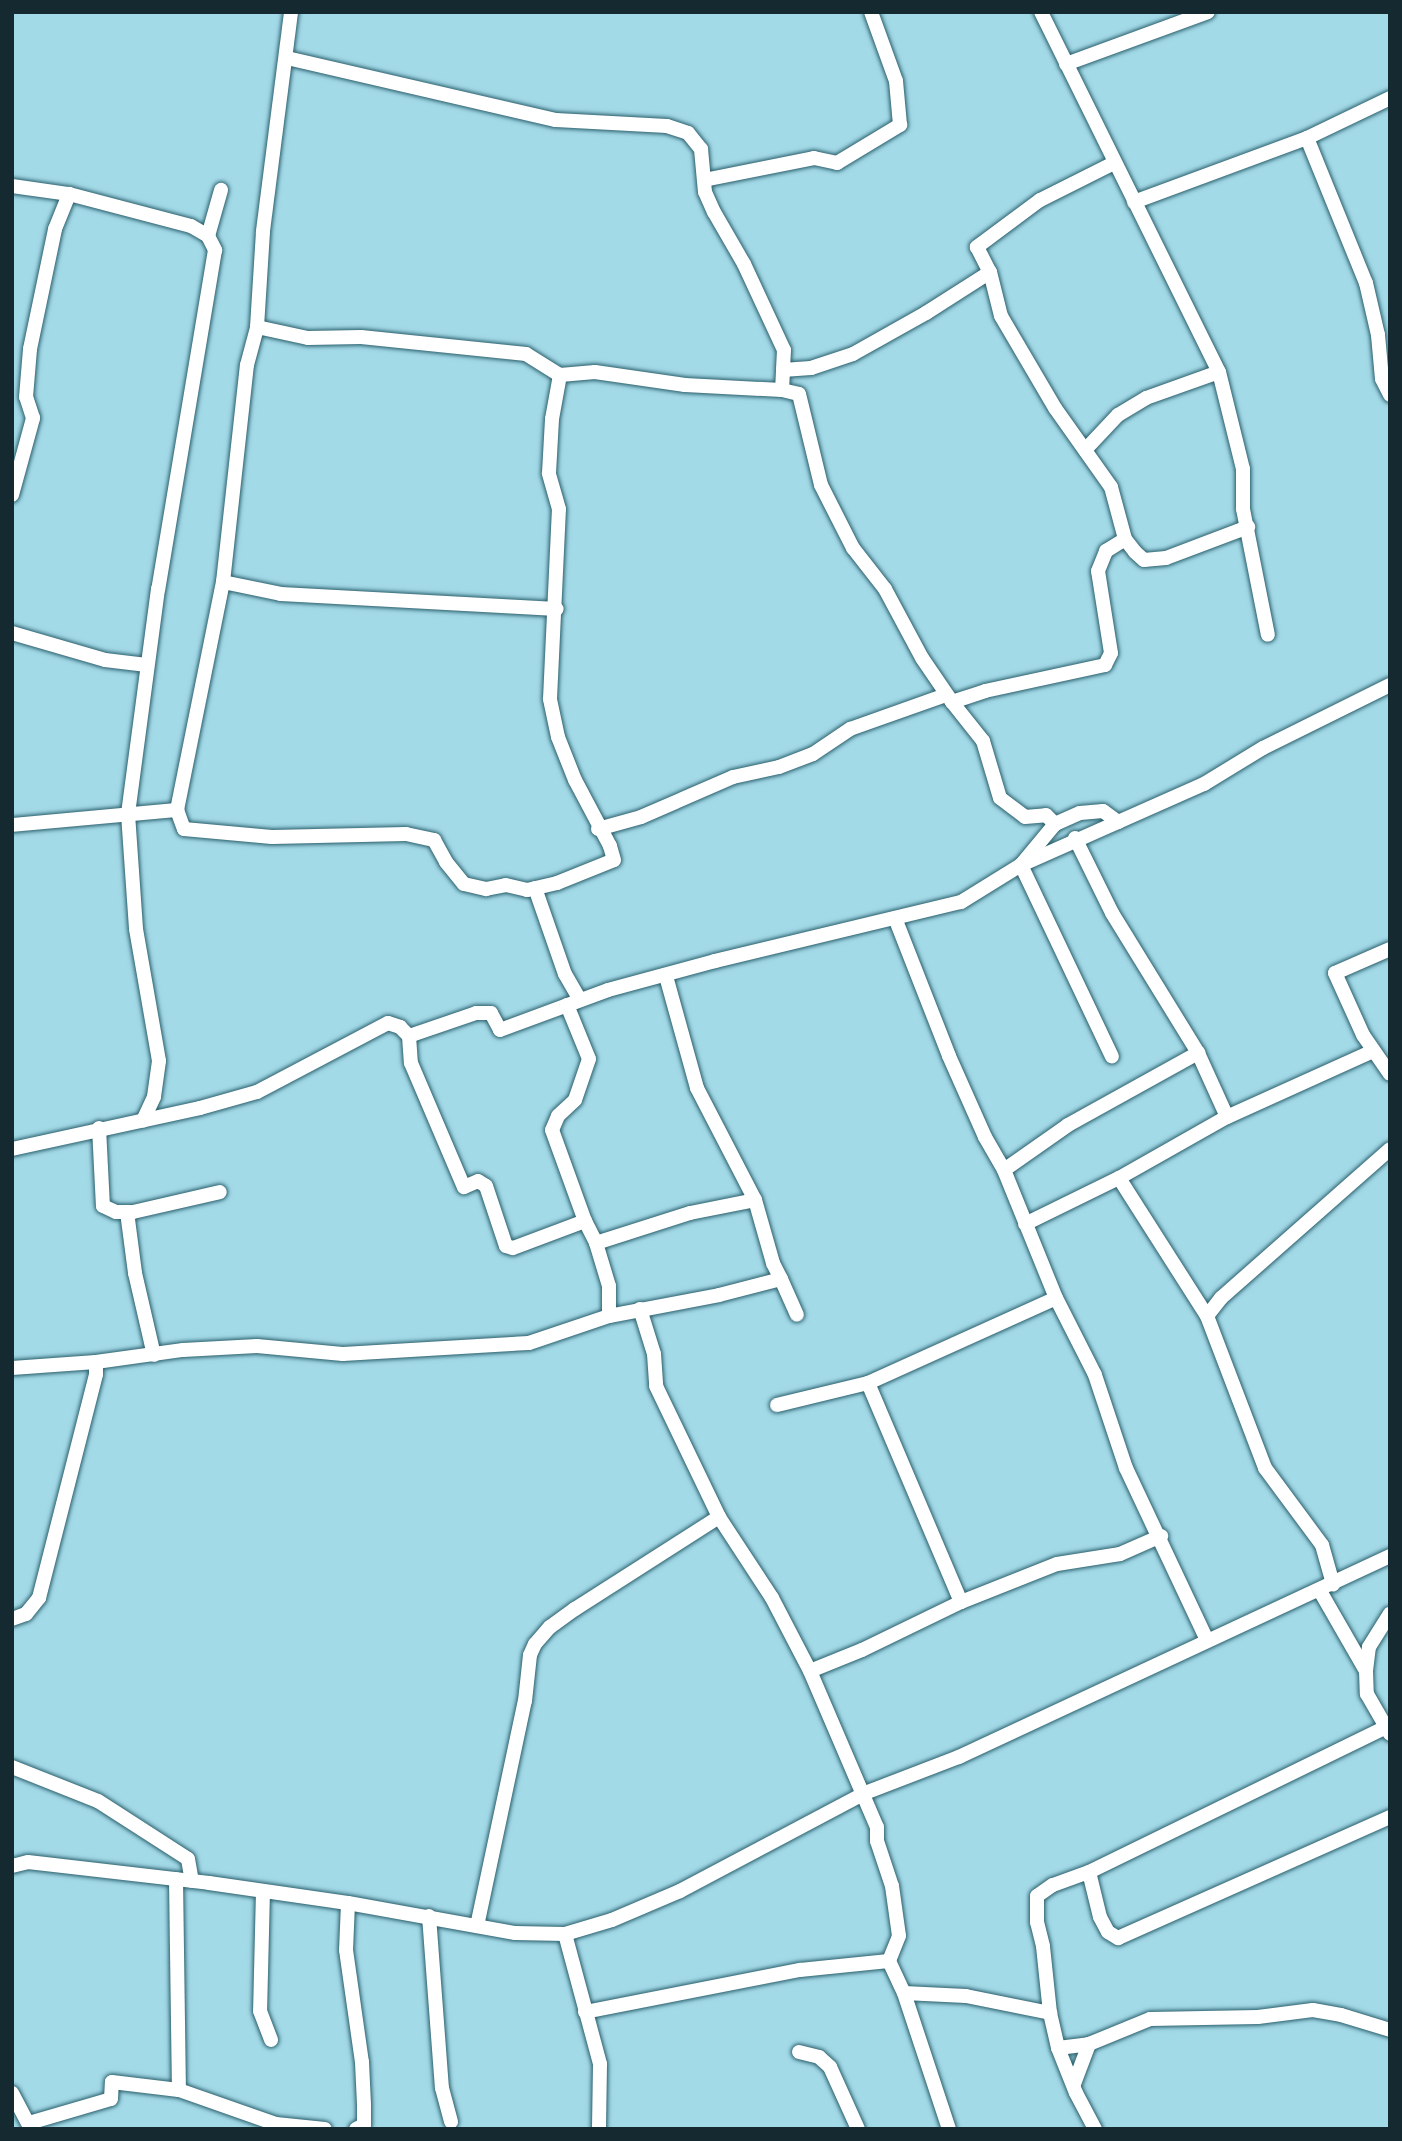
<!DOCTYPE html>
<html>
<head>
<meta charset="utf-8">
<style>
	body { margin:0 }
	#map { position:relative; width:1402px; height:2141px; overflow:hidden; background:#a3dae8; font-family:"Exo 2",sans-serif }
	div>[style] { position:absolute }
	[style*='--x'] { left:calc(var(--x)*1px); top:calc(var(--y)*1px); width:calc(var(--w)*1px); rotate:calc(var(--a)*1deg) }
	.roads { filter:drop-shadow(0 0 2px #2b5f6c) drop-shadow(0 0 2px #2b5f6c) }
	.street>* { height:14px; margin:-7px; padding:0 7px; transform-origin:7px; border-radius:7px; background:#fff }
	span { translate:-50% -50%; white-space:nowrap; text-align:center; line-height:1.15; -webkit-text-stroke:5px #dbf6fd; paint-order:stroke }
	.frame { position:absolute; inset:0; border:14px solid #142a30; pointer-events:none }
</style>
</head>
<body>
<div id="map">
	<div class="roads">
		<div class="street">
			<div style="--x:1041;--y:12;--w:402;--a:63.7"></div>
			<div style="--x:1219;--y:372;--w:100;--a:76.1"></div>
			<div style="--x:1243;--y:469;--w:40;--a:90"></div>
			<div style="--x:1243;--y:509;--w:128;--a:78.8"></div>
			<div style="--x:287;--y:58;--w:276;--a:13"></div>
			<div style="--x:556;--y:120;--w:111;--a:3.1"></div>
			<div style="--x:667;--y:126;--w:22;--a:18"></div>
			<div style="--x:688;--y:133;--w:21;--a:51"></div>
			<div style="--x:701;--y:149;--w:43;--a:84.7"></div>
			<div style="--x:705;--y:192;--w:22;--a:66"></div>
			<div style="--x:714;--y:212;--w:60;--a:60"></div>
			<div style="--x:744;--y:264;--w:95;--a:65.1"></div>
			<div style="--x:784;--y:350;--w:20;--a:93"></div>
			<div style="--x:1066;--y:64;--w:151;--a:-20.1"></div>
			<div style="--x:1307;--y:138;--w:157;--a:67.9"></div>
			<div style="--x:1366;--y:283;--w:53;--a:77"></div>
			<div style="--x:1378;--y:335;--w:44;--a:84.8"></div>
			<div style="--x:1382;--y:379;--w:18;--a:63"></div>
			<div style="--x:1114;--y:163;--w:83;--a:153.4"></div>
			<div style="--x:1040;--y:200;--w:79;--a:143.3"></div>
			<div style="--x:977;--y:247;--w:28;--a:63"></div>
			<div style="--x:990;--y:272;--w:45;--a:76"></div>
			<div style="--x:1001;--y:316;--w:107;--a:59.6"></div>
			<div style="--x:1055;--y:408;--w:97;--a:54.7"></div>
			<div style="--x:1111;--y:487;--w:54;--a:74.9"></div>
			<div style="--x:1125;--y:539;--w:16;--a:52"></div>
			<div style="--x:1135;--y:552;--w:12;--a:42"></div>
			<div style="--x:1144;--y:560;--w:22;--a:-5"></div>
			<div style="--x:1166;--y:558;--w:88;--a:-20.7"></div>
			<div style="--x:704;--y:180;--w:112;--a:-11.3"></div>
			<div style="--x:814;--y:158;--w:24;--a:12"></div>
			<div style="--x:837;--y:163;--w:74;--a:-31.1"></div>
			<div style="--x:900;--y:125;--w:44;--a:-95.2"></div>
			<div style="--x:896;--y:81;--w:73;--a:-109.9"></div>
			<div style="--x:12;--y:186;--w:58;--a:8"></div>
			<div style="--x:69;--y:194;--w:126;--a:14.7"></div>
			<div style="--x:191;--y:226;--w:20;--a:30"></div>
			<div style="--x:208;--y:236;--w:16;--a:63"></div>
			<div style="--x:215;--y:250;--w:344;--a:99.5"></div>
			<div style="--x:158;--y:589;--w:227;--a:97.6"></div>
			<div style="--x:128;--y:814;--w:115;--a:86"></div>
			<div style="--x:136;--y:929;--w:134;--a:80.1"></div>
			<div style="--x:159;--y:1061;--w:36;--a:98"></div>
			<div style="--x:154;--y:1097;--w:26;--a:115"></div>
			<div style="--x:1134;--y:202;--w:184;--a:-20.3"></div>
			<div style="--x:1307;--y:138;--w:92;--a:-25.7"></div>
			<div style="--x:208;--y:236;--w:48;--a:-74.2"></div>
			<div style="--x:257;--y:327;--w:52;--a:12.2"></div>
			<div style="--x:308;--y:338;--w:53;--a:-1.1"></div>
			<div style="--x:361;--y:337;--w:166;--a:5.9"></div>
			<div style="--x:526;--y:354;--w:40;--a:32"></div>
			<div style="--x:560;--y:375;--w:35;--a:-5"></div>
			<div style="--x:595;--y:372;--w:91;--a:8.2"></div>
			<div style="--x:685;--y:385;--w:97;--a:3"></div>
			<div style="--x:782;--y:390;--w:17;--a:13"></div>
			<div style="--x:799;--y:394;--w:94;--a:76.4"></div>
			<div style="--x:821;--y:485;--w:71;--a:63.1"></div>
			<div style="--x:853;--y:548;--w:52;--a:52"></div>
			<div style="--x:885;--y:589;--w:78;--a:61.8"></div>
			<div style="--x:922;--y:658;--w:53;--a:55.7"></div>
			<div style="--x:952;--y:702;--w:50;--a:51.5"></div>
			<div style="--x:983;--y:741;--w:59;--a:73.4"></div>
			<div style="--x:1000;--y:798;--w:31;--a:37"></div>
			<div style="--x:1025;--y:817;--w:21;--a:-5"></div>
			<div style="--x:1046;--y:815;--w:13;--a:45"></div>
			<div style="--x:1055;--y:824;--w:53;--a:129.7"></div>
			<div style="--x:1021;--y:865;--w:212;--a:64.6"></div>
			<div style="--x:782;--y:390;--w:20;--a:-87"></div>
			<div style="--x:783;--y:370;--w:28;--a:-4"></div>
			<div style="--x:811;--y:368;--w:44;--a:-18.4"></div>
			<div style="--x:853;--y:354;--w:84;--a:-29.3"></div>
			<div style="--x:926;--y:313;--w:76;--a:-32.6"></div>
			<div style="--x:1085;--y:450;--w:48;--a:-46.7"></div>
			<div style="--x:1118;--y:415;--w:33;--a:-31"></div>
			<div style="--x:1146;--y:398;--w:77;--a:-19.6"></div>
			<div style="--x:12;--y:495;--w:80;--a:-74.7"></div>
			<div style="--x:33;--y:418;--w:22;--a:-108"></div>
			<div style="--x:26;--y:397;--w:48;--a:-85.2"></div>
			<div style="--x:30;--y:349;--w:123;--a:-78.2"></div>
			<div style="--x:55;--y:229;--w:38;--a:-68"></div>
			<div style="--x:223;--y:582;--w:59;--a:11.7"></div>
			<div style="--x:281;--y:594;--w:276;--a:3.1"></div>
			<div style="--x:12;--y:633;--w:97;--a:16.2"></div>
			<div style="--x:105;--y:660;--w:42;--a:6.8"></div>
			<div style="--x:952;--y:702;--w:35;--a:-18"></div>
			<div style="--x:985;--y:691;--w:123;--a:-12.2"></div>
			<div style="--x:1105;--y:665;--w:13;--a:-63"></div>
			<div style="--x:1111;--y:653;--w:83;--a:-99"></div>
			<div style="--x:1098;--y:571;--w:22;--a:-68"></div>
			<div style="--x:1106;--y:551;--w:22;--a:-32"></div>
			<div style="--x:177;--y:810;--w:20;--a:70"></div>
			<div style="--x:184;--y:829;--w:88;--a:5.2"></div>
			<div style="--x:272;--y:837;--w:134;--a:-1.3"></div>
			<div style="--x:406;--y:834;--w:29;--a:12"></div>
			<div style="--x:434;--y:840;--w:25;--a:61"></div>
			<div style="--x:446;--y:862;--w:28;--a:51"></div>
			<div style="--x:464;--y:884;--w:23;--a:13"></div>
			<div style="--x:486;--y:889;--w:20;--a:-11"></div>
			<div style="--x:506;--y:885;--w:22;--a:13"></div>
			<div style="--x:527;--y:890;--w:31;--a:-13"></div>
			<div style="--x:557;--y:883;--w:61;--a:-22"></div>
			<div style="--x:614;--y:860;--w:15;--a:-106"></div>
			<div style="--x:610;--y:846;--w:75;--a:-117.9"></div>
			<div style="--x:575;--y:780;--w:46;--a:-111.6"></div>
			<div style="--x:558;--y:737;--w:39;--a:-102"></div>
			<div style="--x:550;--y:699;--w:190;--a:-87.3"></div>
			<div style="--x:559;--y:509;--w:37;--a:-106"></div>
			<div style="--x:549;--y:473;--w:54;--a:-86.8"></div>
			<div style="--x:552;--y:419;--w:45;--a:-79.7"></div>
			<div style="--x:1055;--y:824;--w:27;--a:-24"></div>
			<div style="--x:1080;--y:813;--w:23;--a:-5"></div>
			<div style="--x:1103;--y:811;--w:19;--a:36"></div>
			<div style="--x:12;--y:825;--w:166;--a:-5.2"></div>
			<div style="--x:177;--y:810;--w:233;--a:-78.6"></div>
			<div style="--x:223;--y:582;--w:218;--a:-83.7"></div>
			<div style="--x:247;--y:365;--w:39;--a:-75"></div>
			<div style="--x:257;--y:327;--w:96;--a:-86.4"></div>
			<div style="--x:263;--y:231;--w:221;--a:-82.7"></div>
			<div style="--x:598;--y:829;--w:45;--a:-15.6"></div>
			<div style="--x:641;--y:817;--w:100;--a:-23.5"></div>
			<div style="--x:733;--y:777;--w:47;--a:-12.3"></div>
			<div style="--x:779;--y:767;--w:36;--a:-21"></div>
			<div style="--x:813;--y:754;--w:45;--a:-34"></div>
			<div style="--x:850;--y:729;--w:102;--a:-19.5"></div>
			<div style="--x:1075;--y:838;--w:84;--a:63.7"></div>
			<div style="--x:1112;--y:913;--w:164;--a:58.4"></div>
			<div style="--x:1198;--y:1053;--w:70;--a:65.6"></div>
			<div style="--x:535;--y:888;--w:91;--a:70.8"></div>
			<div style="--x:565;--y:974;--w:30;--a:60"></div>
			<div style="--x:895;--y:918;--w:148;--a:68.6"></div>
			<div style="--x:949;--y:1056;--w:89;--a:66"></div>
			<div style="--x:985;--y:1137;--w:38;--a:60"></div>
			<div style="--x:1004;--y:1170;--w:138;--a:67.9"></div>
			<div style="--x:1056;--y:1298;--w:86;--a:63.1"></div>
			<div style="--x:1095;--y:1375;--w:98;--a:71.6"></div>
			<div style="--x:1126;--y:1468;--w:190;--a:64.8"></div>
			<div style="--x:1390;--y:949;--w:60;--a:156.4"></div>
			<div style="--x:1335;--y:973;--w:68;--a:65.7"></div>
			<div style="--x:1363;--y:1035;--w:47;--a:55.3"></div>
			<div style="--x:567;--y:1005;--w:58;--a:67.8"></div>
			<div style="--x:589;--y:1059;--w:43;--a:108.9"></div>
			<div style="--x:575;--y:1100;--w:23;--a:137"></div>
			<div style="--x:558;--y:1116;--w:15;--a:113"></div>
			<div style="--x:552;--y:1130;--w:97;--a:70.1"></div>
			<div style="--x:585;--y:1221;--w:25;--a:63"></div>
			<div style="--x:409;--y:1036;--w:27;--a:86"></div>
			<div style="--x:411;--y:1063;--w:135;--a:66.9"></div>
			<div style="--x:464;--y:1187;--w:15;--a:-23"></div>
			<div style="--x:478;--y:1181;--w:9;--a:32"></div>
			<div style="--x:486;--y:1186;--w:63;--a:71.6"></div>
			<div style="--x:506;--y:1246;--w:7;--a:16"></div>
			<div style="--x:513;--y:1248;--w:77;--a:-20.6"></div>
			<div style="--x:99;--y:1128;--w:78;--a:87.1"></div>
			<div style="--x:103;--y:1206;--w:14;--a:25"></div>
			<div style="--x:116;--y:1212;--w:17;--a:0"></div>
			<div style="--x:133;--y:1212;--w:89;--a:-12.9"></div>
			<div style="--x:12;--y:1149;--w:192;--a:-12.3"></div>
			<div style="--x:200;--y:1108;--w:59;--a:-15.7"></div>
			<div style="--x:257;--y:1092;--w:148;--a:-27.8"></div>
			<div style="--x:388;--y:1023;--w:13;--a:18"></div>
			<div style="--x:400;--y:1027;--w:13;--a:45"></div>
			<div style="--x:409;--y:1036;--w:71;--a:-18.9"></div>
			<div style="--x:476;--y:1013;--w:15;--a:0"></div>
			<div style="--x:491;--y:1013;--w:19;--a:62"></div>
			<div style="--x:500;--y:1030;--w:115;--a:-20.3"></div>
			<div style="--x:608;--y:990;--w:111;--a:-15.2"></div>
			<div style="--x:715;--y:961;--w:253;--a:-13.5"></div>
			<div style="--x:961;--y:902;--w:70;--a:-31.7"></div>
			<div style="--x:1021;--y:865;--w:200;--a:-23.9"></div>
			<div style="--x:1204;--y:784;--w:69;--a:-31.4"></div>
			<div style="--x:1263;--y:748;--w:142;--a:-26.4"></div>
			<div style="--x:1004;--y:1170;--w:78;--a:-35.1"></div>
			<div style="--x:1068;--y:1125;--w:149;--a:-29"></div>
			<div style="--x:1119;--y:1178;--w:164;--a:57.5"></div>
			<div style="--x:1207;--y:1316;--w:163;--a:69.1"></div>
			<div style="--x:1265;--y:1468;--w:96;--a:53.5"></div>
			<div style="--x:1322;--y:1545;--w:41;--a:74.2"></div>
			<div style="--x:127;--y:1212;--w:62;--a:82.5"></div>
			<div style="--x:135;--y:1273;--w:84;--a:77"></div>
			<div style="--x:1025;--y:1224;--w:105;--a:-26.1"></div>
			<div style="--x:1119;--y:1178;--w:124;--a:-29.5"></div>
			<div style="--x:1227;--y:1117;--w:160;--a:-24.3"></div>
			<div style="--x:781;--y:1279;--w:39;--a:66"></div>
			<div style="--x:640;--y:1309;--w:47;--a:72.7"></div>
			<div style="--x:654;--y:1354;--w:32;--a:86"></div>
			<div style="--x:656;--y:1386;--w:145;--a:64.3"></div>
			<div style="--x:719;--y:1517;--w:97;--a:56.8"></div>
			<div style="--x:772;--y:1598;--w:82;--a:62.5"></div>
			<div style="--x:810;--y:1671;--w:170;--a:66.8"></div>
			<div style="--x:877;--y:1827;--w:14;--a:90"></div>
			<div style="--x:877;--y:1841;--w:47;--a:71.6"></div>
			<div style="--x:892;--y:1886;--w:50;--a:82"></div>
			<div style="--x:899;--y:1936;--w:27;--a:112"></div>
			<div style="--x:889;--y:1961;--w:35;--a:65"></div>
			<div style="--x:904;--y:1993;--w:143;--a:71.7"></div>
			<div style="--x:609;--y:1316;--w:30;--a:-90"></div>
			<div style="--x:609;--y:1286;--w:45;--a:-106.8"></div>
			<div style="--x:596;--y:1243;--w:99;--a:-17.7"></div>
			<div style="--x:690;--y:1213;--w:66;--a:-11.3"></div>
			<div style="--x:755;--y:1200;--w:126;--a:-117.4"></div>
			<div style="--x:697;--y:1088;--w:116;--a:-105.5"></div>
			<div style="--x:1207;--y:1316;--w:23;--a:-52"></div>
			<div style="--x:1221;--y:1298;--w:225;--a:-41.4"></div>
			<div style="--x:12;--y:1368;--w:84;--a:-4.1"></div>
			<div style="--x:96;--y:1362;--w:88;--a:-7.9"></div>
			<div style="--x:183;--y:1350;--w:74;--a:-3.1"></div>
			<div style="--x:257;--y:1346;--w:86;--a:5.3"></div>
			<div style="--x:343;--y:1354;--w:186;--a:-3.4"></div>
			<div style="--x:529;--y:1343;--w:84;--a:-18.6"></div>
			<div style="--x:609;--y:1316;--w:112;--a:-10.8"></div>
			<div style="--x:719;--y:1295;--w:64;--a:-14.5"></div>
			<div style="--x:781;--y:1279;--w:18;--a:-117"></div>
			<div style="--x:773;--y:1263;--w:66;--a:-105.9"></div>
			<div style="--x:868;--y:1383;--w:238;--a:67"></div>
			<div style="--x:777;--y:1405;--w:94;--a:-13.6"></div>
			<div style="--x:868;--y:1383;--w:206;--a:-24.3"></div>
			<div style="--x:1320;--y:1591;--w:92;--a:60.1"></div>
			<div style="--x:1366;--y:1671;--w:23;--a:88"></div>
			<div style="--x:1367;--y:1694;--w:46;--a:60.1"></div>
			<div style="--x:12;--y:1619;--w:15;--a:-20"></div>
			<div style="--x:26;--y:1614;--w:21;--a:-51"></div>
			<div style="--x:39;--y:1598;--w:231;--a:-75.7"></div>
			<div style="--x:96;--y:1374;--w:12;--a:-90"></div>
			<div style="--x:810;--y:1671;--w:56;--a:-22"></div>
			<div style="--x:862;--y:1650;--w:110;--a:-25.9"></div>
			<div style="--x:961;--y:1602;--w:103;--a:-21.6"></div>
			<div style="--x:1057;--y:1564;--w:64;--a:-9"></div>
			<div style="--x:1120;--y:1554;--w:45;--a:-23.7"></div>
			<div style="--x:1366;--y:1671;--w:24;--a:-83"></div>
			<div style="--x:1369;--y:1647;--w:39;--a:-58"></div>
			<div style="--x:12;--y:1767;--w:92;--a:21.6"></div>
			<div style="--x:98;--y:1801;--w:107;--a:32.8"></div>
			<div style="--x:188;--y:1859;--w:22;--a:80"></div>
			<div style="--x:12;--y:1866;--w:16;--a:-14"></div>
			<div style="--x:28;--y:1862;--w:182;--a:6.6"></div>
			<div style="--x:209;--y:1883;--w:140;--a:8.2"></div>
			<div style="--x:348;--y:1903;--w:170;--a:10.2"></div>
			<div style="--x:515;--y:1933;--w:50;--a:1.1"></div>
			<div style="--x:565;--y:1934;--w:49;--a:-16.6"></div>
			<div style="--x:612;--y:1920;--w:74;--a:-23.1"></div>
			<div style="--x:680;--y:1891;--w:209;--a:-27.9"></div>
			<div style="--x:865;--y:1793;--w:101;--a:-21"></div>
			<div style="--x:959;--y:1757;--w:476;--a:-25"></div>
			<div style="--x:1089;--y:1872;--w:46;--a:76.3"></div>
			<div style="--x:1100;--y:1917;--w:17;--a:62"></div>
			<div style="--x:1108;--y:1932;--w:12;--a:31"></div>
			<div style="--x:1118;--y:1938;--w:298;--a:-24"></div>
			<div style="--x:176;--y:1879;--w:211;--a:89.2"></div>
			<div style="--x:263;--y:1891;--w:120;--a:91.4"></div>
			<div style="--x:260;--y:2011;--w:31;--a:69"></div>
			<div style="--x:348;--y:1903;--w:47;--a:92.4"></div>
			<div style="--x:346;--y:1950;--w:113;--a:81.9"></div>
			<div style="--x:362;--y:2062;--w:43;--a:87.3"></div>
			<div style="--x:364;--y:2105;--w:20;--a:90"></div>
			<div style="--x:364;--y:2125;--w:9;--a:153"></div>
			<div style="--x:429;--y:1916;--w:172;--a:85.7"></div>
			<div style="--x:442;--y:2088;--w:35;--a:75"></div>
			<div style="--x:477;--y:1926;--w:230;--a:-78"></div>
			<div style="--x:525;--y:1701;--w:46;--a:-83.8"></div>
			<div style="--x:530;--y:1655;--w:12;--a:-66"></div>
			<div style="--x:535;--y:1644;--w:23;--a:-49"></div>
			<div style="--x:550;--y:1627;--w:31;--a:-36"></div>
			<div style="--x:575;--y:1609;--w:171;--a:-32.6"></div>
			<div style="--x:565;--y:1934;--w:135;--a:74.9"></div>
			<div style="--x:600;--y:2064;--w:65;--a:90.9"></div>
			<div style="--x:904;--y:1993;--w:62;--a:2.8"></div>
			<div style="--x:966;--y:1996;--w:86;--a:11.4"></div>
			<div style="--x:1050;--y:2013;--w:36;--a:77"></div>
			<div style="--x:1058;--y:2048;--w:48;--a:68.2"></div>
			<div style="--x:1076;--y:2093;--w:41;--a:62.2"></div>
			<div style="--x:585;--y:2012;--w:219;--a:-11.1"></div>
			<div style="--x:800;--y:1970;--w:89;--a:-5.8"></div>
			<div style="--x:1050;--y:2013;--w:67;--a:-96"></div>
			<div style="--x:1043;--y:1946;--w:25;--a:-104"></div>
			<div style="--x:1037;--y:1922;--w:26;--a:-90"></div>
			<div style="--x:1037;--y:1896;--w:19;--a:-35"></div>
			<div style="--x:1053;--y:1885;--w:38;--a:-20"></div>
			<div style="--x:1089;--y:1872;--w:331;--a:-26"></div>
			<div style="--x:1058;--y:2048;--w:31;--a:-7"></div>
			<div style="--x:1089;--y:2044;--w:66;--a:-22.3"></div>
			<div style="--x:1150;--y:2019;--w:108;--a:-1.1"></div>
			<div style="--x:1258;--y:2017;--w:55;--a:-7.3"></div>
			<div style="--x:1313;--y:2010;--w:28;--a:10"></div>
			<div style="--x:1341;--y:2015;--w:51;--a:17"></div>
			<div style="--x:799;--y:2052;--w:21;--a:14"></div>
			<div style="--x:819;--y:2057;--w:15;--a:42"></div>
			<div style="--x:830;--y:2067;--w:68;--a:65.7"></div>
			<div style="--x:1074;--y:2084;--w:43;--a:-69.4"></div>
			<div style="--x:12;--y:2093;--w:41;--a:62.2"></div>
			<div style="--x:29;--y:2123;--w:85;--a:-16.3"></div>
			<div style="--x:111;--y:2099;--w:17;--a:-87"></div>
			<div style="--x:112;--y:2082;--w:67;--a:6.8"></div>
			<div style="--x:179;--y:2090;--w:103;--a:19.3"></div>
			<div style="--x:276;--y:2124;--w:49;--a:5.8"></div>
		</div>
	</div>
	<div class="frame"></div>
</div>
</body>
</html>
